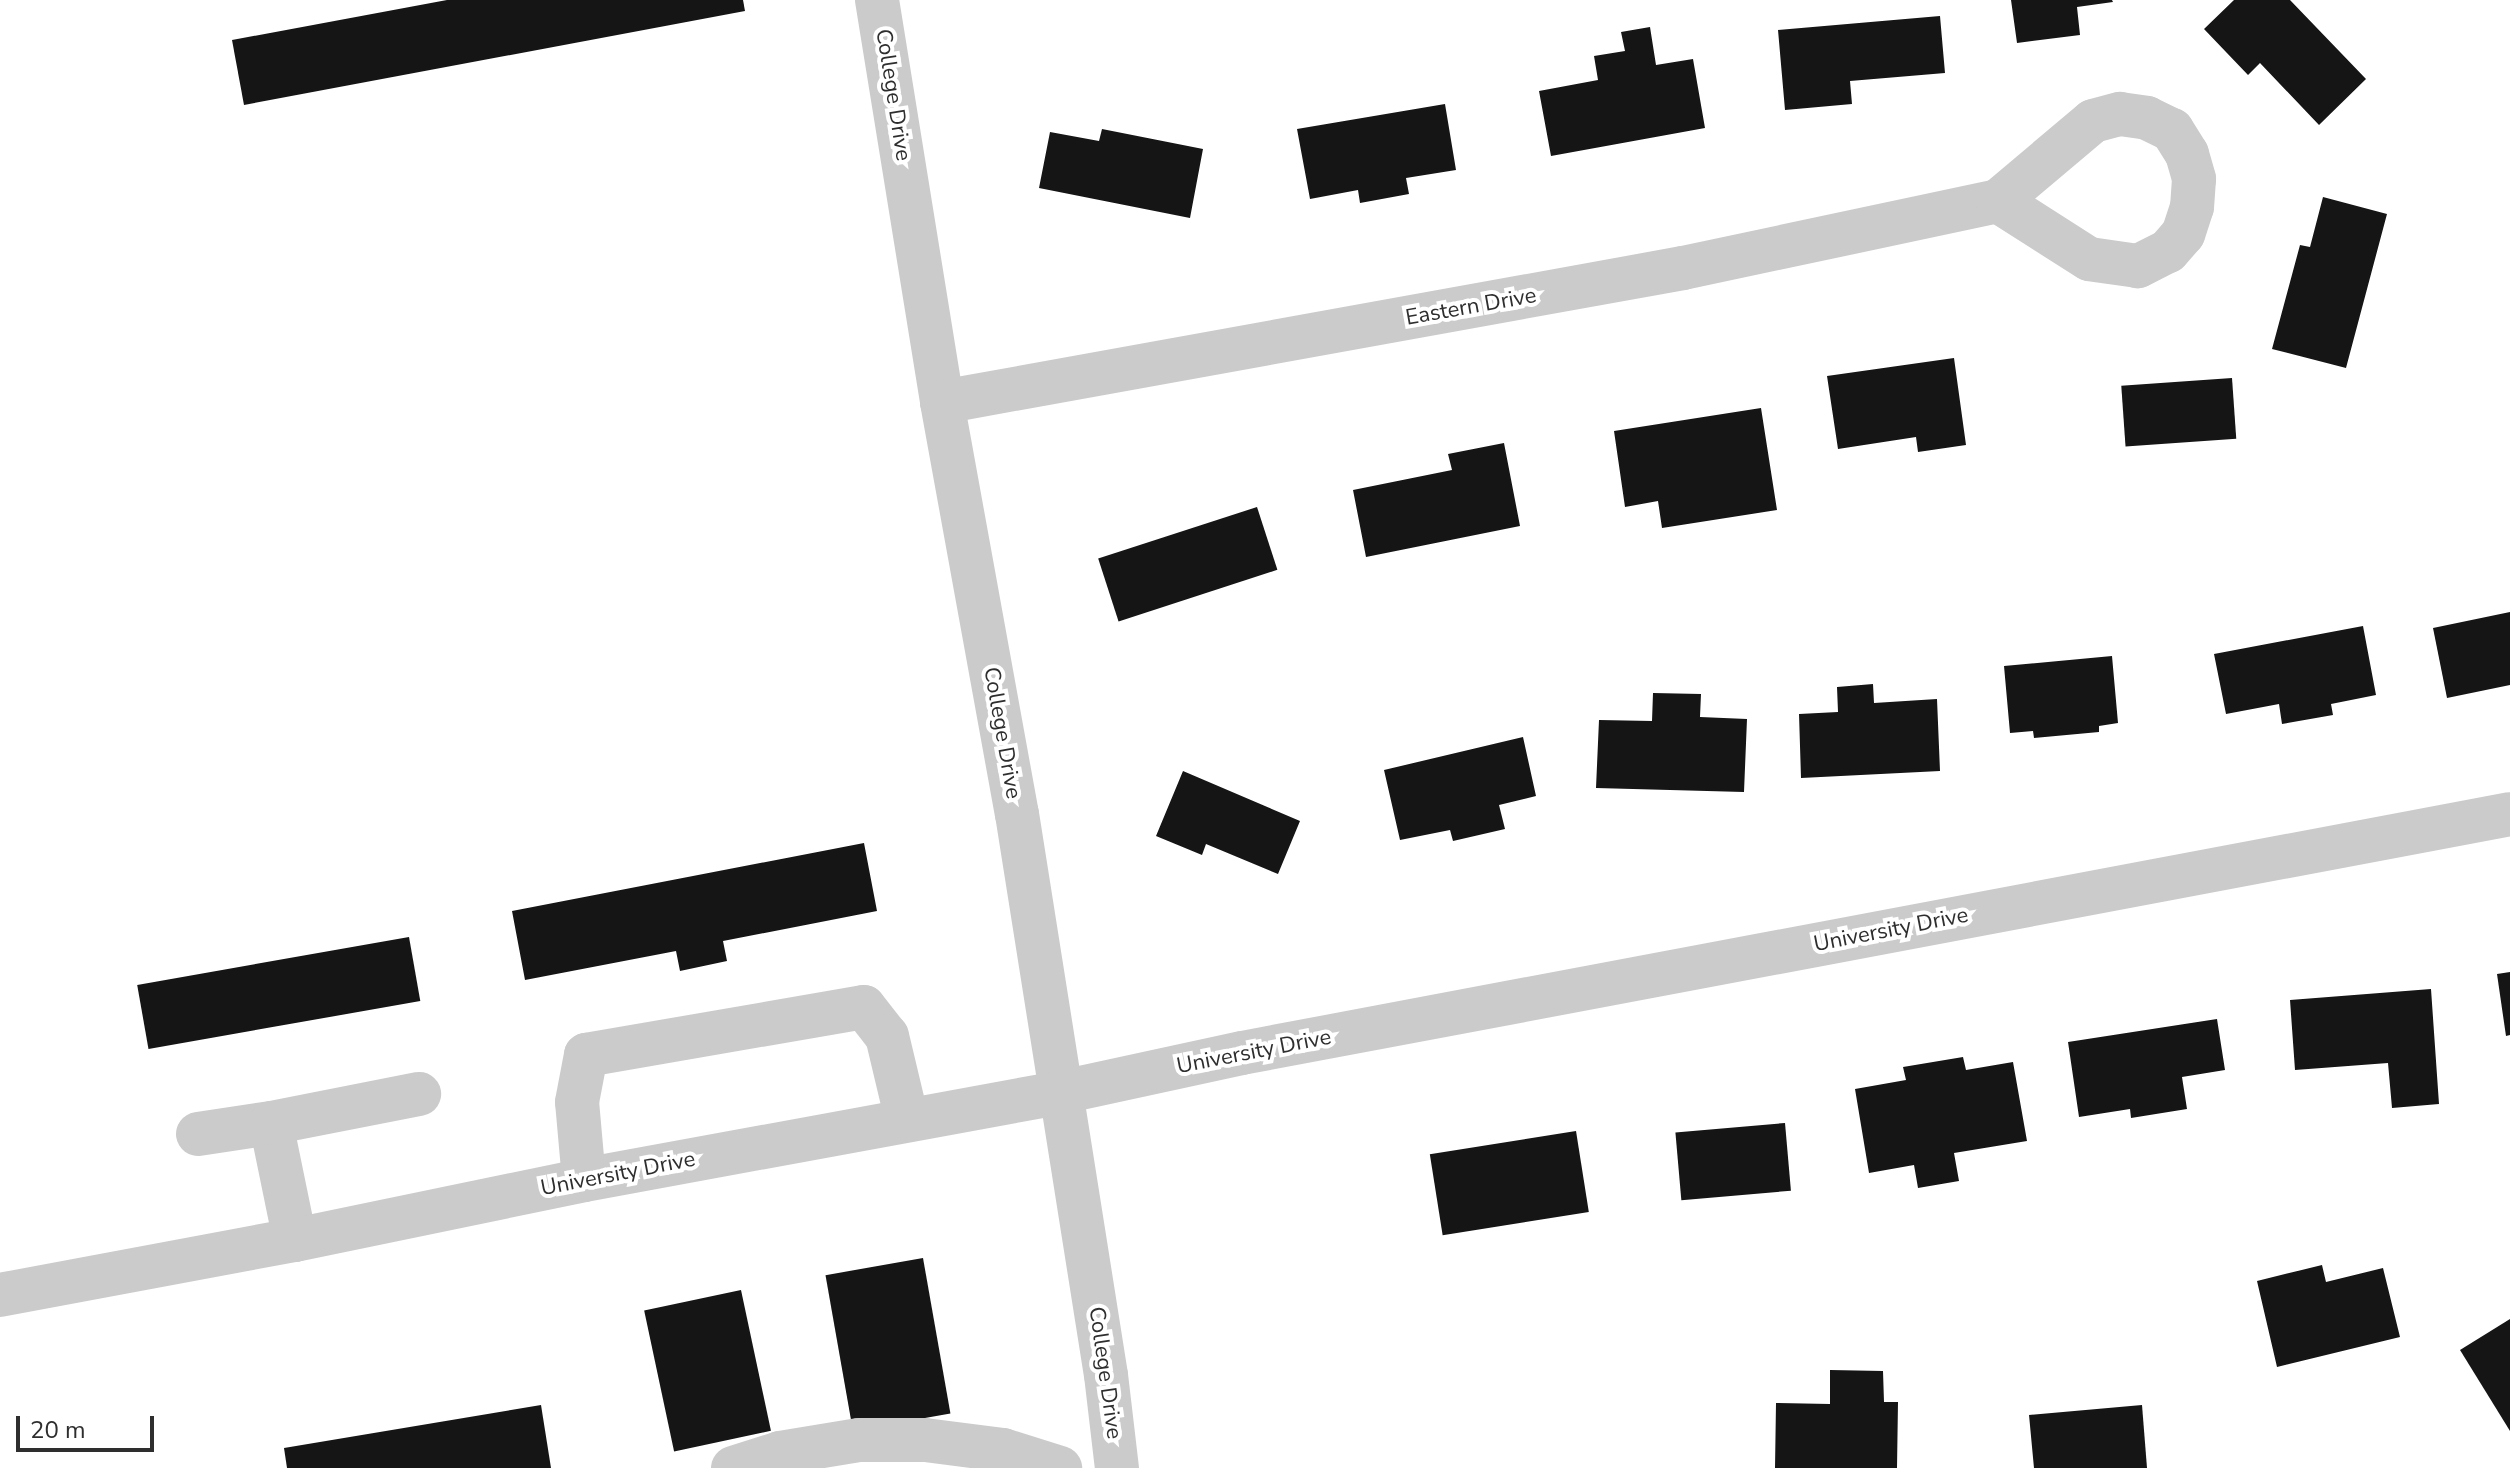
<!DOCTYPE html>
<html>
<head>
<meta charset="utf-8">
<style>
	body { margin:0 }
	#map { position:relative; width:2510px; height:1468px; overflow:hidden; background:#fff; font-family:"Nunito Sans",sans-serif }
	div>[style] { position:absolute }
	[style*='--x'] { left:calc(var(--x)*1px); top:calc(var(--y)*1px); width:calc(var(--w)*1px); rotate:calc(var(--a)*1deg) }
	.building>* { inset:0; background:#151515; transform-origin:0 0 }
	.minor>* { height:44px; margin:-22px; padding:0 22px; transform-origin:22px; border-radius:22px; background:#cbcbcb }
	span { translate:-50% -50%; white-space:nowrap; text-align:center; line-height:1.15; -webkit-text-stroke:8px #fff; paint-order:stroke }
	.street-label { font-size:22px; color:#2e2e2e }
	.scale { position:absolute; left:16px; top:1416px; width:138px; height:36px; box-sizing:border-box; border:4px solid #2e2e2e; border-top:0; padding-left:10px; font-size:24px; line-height:28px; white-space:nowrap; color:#2e2e2e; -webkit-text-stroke:6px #fff; paint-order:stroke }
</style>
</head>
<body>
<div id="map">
	<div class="building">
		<div style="clip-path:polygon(447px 0,743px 0,745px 11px,244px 105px,232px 40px)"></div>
		<div style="clip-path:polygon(2011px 0,2112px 0,2113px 2px,2077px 7px,2080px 35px,2017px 43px)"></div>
		<div style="clip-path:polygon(2234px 0,2290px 0,2366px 79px,2319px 125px,2260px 63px,2248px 75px,2204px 29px)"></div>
		<div style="clip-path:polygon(1940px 16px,1945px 73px,1850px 81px,1852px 104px,1785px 110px,1778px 30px)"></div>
		<div style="clip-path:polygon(1650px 27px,1656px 65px,1693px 59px,1705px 128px,1551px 156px,1539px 91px,1598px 80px,1594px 56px,1625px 51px,1621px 32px)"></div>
		<div style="clip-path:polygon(1445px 104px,1456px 170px,1406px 178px,1409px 194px,1360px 203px,1358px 190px,1310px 199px,1297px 129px)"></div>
		<div style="clip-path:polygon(1102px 129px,1203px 149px,1190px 218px,1039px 188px,1050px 132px,1099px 141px)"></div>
		<div style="clip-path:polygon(2323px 197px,2387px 214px,2346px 368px,2272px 349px,2300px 245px,2310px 247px)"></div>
		<div style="clip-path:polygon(1954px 358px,1966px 445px,1918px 452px,1916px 437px,1838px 449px,1827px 376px)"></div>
		<div style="left:2232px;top:378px;width:61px;height:111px;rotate:86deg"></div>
		<div style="clip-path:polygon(1761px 408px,1777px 510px,1662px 528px,1658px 501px,1625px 507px,1614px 431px)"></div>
		<div style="clip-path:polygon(1504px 443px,1520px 526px,1366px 557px,1353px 490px,1452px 470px,1448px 454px)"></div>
		<div style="left:1257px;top:507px;width:66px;height:167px;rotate:72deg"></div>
		<div style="clip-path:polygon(2510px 612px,2510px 685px,2447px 698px,2433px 628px)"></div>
		<div style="clip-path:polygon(2363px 626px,2376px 695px,2331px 704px,2333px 715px,2282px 724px,2279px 704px,2226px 714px,2214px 654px)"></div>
		<div style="clip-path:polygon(2112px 656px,2118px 723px,2099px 726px,2099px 732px,2034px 738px,2033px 731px,2010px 733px,2004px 666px)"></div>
		<div style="clip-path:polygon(1873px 684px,1874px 703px,1937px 699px,1940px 771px,1801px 778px,1799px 714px,1838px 712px,1837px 687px)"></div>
		<div style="clip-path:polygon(1653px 693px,1701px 694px,1700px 717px,1747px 719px,1744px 792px,1596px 788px,1599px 720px,1652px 721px)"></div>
		<div style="clip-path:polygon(1523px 737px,1536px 796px,1499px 805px,1505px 829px,1453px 841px,1450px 830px,1400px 840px,1384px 770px)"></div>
		<div style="clip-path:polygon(1183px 771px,1300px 821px,1278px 874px,1206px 844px,1202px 855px,1156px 836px)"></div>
		<div style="clip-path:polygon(864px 843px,877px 911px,723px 941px,727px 961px,680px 971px,676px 951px,525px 980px,512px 911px)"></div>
		<div style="left:409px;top:937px;width:65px;height:276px;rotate:80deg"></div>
		<div style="clip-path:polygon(2510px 972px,2510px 1035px,2506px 1036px,2497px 974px)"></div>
		<div style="clip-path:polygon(2431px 989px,2439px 1104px,2392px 1108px,2388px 1063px,2295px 1070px,2290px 1000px)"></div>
		<div style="clip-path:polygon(2217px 1019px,2225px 1070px,2182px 1077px,2187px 1109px,2131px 1118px,2130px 1109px,2079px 1117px,2068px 1042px)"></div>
		<div style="clip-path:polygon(1963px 1057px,1966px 1070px,2013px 1062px,2027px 1141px,1954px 1153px,1959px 1181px,1918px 1188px,1914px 1165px,1869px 1173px,1855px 1089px,1906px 1080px,1903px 1067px)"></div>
		<div style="left:1785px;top:1123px;width:68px;height:110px;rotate:85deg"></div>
		<div style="left:1576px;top:1131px;width:82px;height:148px;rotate:81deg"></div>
		<div style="left:923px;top:1258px;width:158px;height:99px;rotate:80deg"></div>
		<div style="clip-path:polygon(2322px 1265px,2326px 1282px,2383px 1268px,2400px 1337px,2277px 1367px,2257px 1281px)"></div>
		<div style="left:741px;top:1290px;width:144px;height:99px;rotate:78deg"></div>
		<div style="clip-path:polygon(2510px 1319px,2510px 1431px,2460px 1350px)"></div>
		<div style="clip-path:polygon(1830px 1370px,1883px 1371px,1884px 1402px,1898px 1402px,1897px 1468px,1775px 1468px,1776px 1403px,1830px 1404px)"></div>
		<div style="clip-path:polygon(541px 1405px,551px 1468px,287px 1468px,284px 1448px)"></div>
		<div style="clip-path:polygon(2142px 1405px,2147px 1468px,2034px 1468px,2029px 1415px)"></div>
	</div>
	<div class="minor">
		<div style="--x:877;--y:0;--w:407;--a:80.8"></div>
		<div style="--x:942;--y:402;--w:419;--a:79.7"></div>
		<div style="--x:1017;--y:814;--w:568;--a:80.99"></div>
		<div style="--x:1106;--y:1375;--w:94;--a:83.3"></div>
		<div style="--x:942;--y:402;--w:753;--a:-10.25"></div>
		<div style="--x:1683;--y:268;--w:322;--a:-12"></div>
		<div style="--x:1998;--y:201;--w:124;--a:-40.1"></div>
		<div style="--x:2093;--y:121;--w:28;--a:-15"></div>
		<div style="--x:2120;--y:114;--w:27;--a:8"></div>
		<div style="--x:2147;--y:118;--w:28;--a:26"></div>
		<div style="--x:2172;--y:130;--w:28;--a:58"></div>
		<div style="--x:2187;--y:154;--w:26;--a:74"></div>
		<div style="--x:2194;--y:179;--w:28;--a:94"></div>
		<div style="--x:2192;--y:207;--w:28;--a:108"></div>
		<div style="--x:2183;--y:234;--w:23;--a:131"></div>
		<div style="--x:2168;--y:251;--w:34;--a:153"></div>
		<div style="--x:2138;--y:266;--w:49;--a:-171.9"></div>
		<div style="--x:2089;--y:259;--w:108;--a:-147.5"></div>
		<div style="--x:198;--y:1134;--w:74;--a:-8.6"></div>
		<div style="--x:584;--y:1180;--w:78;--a:-95.1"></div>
		<div style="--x:577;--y:1102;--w:48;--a:-79.2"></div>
		<div style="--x:586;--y:1055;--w:282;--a:-9.8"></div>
		<div style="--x:864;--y:1007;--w:37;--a:52"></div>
		<div style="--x:887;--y:1036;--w:86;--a:76.6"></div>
		<div style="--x:295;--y:1240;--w:119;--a:-101.6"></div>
		<div style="--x:271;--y:1123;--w:151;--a:-11.1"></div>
		<div style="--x:0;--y:1295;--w:300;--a:-10.6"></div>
		<div style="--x:295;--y:1240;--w:295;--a:-11.7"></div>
		<div style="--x:584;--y:1180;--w:486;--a:-10.4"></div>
		<div style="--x:1062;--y:1092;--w:184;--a:-12.2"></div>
		<div style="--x:1242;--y:1053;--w:1290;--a:-10.67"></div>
		<div style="--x:733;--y:1468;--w:49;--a:-17.7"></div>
		<div style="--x:780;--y:1453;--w:80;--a:-9.3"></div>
		<div style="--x:859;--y:1440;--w:66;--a:0"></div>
		<div style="--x:925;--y:1440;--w:79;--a:7.3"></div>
		<div style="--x:1003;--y:1450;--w:60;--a:17.5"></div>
	</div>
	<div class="street-label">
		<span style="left:893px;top:95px;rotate:81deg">College Drive</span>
		<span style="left:1471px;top:307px;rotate:-10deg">Eastern Drive</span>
		<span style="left:1002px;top:733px;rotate:80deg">College Drive</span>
		<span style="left:1891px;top:930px;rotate:-11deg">University Drive</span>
		<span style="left:1254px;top:1052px;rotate:-11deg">University Drive</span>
		<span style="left:618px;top:1174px;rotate:-11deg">University Drive</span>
		<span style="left:1105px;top:1373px;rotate:82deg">College Drive</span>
	</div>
	<div class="scale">20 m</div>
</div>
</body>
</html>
